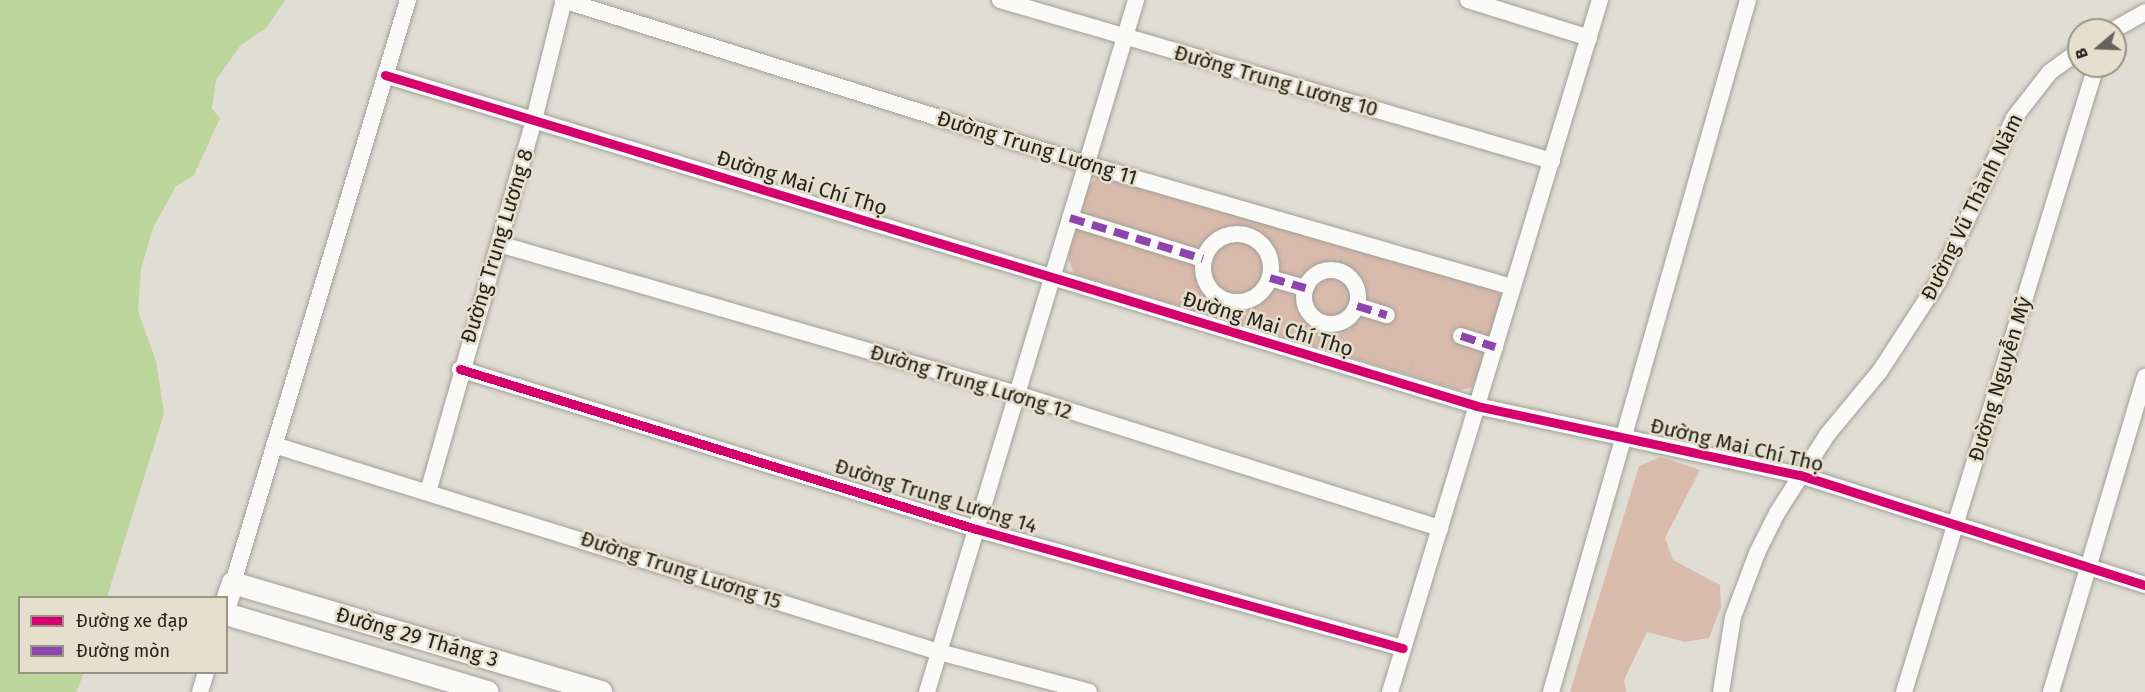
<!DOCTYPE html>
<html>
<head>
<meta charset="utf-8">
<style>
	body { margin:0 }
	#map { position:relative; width:2145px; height:692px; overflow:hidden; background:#e0ddd4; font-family:"Fira Sans",sans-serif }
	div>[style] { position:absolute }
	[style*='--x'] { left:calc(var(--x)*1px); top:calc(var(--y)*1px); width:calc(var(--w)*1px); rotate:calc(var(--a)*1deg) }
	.green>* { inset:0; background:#d9bbac }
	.water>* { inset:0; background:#bbd59b }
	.path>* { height:3px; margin-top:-1.5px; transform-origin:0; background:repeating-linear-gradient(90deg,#bfbdb9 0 6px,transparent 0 9px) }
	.roads { filter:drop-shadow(0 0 2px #a19f98) drop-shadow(0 0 2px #a19f98) }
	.street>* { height:16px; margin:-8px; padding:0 8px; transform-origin:8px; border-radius:8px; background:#fafaf9 }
	.street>.ring { margin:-8px; padding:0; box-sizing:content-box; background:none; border:16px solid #fafaf9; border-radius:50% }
	.secondary>* { height:22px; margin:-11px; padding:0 11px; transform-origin:11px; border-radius:11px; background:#fafaf9 }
	.quiet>* { height:8px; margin-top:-4px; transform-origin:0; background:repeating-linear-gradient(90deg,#8e44ad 0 15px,transparent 0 23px) }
	.cycleway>* { height:9px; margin:-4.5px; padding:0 4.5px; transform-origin:4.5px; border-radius:4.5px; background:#d6006c }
	span { translate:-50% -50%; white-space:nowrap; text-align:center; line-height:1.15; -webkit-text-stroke:5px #e6dfce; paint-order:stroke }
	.street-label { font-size:21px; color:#26231d }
	.legend { position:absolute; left:18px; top:596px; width:210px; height:78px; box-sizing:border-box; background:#e6dfce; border:2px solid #999487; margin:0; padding:8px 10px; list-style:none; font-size:18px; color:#26231d }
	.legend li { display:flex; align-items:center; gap:12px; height:30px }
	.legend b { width:30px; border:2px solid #999487 }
	.north { position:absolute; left:2067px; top:18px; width:60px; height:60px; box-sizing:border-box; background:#e6dfce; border:2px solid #999487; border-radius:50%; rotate:251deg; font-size:16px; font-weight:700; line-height:24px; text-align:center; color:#26231d }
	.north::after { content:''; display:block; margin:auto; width:21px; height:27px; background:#67645d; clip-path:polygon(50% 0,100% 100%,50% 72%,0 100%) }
</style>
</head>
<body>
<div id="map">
	<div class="green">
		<div style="clip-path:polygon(1099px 175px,1489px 287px,1500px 294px,1502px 306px,1475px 387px,1459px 390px,1074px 274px,1068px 258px,1089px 186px)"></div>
		<div style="clip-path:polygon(1661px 457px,1700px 470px,1665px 538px,1673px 560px,1720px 585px,1721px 607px,1709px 638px,1685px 642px,1647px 632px,1624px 680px,1626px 692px,1570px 692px,1639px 466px)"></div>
	</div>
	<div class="water">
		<div style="clip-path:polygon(0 0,285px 0,266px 28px,240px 46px,216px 80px,212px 109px,220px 118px,194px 175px,176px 186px,153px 228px,141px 269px,138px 311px,156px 361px,164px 413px,107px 597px,20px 598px,20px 672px,84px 673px,76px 692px,0 692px)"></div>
	</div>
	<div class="path">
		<div style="--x:1247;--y:236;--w:10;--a:-73"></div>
		<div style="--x:1337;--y:270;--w:16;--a:-72"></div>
		<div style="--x:1223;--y:314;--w:14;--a:-73"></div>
		<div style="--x:1318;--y:341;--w:19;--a:-78"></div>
		<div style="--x:1410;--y:371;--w:11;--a:-75"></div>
	</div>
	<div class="roads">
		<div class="street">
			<div style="--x:563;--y:0;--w:548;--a:17.41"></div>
			<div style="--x:1086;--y:164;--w:444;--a:16.1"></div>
			<div style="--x:1000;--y:0;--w:575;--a:16.26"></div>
			<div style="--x:1468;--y:0;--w:127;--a:17.4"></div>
			<div style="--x:2113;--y:30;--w:37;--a:-29"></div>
			<div style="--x:385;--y:75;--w:1141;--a:16.86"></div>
			<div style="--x:1477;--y:406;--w:330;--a:12.1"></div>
			<div style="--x:1800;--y:475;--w:362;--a:17.7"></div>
			<div style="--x:1070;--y:218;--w:139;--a:17.1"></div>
			<div class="ring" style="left:1203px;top:234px;width:52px;height:52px"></div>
			<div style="--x:499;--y:244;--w:539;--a:16.15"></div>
			<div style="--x:1017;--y:394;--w:444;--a:17.6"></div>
			<div class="ring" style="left:1304px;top:270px;width:38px;height:38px"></div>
			<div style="--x:1270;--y:278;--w:37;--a:16"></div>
			<div style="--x:1357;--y:306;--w:31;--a:17"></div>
			<div style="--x:1461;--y:336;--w:36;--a:18"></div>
			<div style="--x:460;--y:369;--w:540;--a:17.23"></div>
			<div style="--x:976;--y:529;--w:443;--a:15.6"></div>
			<div style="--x:274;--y:445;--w:696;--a:17.29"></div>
			<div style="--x:939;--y:652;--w:155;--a:14.9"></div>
			<div style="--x:428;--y:492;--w:387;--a:-74.1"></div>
			<div style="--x:534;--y:120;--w:124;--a:-76"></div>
			<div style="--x:233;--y:583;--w:609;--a:-73.29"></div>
			<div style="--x:200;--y:692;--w:21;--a:-73"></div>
			<div style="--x:927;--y:692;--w:723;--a:-73.19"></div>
			<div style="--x:1390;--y:692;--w:723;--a:-73.12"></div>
			<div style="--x:1551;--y:692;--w:719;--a:-74.11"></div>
			<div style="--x:1721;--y:692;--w:76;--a:-80.9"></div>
			<div style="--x:1733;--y:617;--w:68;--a:-69.4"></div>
			<div style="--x:1757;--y:553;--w:45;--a:-63.4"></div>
			<div style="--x:1777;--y:513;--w:93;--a:-57.3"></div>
			<div style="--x:1827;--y:435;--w:83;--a:-50.4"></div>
			<div style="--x:1880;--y:371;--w:106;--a:-56.9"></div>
			<div style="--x:1938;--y:282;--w:181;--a:-65.1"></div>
			<div style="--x:2014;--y:118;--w:58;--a:-52"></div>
			<div style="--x:2050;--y:72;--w:36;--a:-36"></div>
			<div style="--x:1904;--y:692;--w:655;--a:-72.95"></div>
			<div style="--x:2051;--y:692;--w:329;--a:-73.4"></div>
		</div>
		<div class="secondary">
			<div style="--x:226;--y:603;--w:21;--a:-71"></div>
			<div style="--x:233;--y:583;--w:384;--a:16.5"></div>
			<div style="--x:226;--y:614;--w:273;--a:16.6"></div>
		</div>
	</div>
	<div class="quiet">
		<div style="--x:1070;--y:218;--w:139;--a:17.1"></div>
		<div style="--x:1270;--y:278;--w:37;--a:16"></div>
		<div style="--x:1357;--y:306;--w:31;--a:17"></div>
		<div style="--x:1461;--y:336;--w:36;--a:18"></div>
	</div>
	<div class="cycleway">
		<div style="--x:385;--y:75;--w:1141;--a:16.86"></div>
		<div style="--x:1477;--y:406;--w:330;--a:12.1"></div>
		<div style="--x:1800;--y:475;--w:362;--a:17.7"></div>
		<div style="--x:460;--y:369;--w:540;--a:17.23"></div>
		<div style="--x:976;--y:529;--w:443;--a:15.6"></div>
	</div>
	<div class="street-label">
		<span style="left:1276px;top:81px;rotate:16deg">Đường Trung Lương 10</span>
		<span style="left:1037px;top:148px;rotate:17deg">Đường Trung Lương 11</span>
		<span style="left:802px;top:183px;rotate:17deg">Đường Mai Chí Thọ</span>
		<span style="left:1972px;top:207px;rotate:-64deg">Đường Vũ Thành Năm</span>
		<span style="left:497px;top:246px;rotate:-73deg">Đường Trung Lương 8</span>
		<span style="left:1268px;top:324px;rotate:17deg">Đường Mai Chí Thọ</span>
		<span style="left:2000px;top:379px;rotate:-73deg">Đường Nguyễn Mỹ</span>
		<span style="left:971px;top:382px;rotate:17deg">Đường Trung Lương 12</span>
		<span style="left:1737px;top:445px;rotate:13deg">Đường Mai Chí Thọ</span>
		<span style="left:936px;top:496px;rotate:17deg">Đường Trung Lương 14</span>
		<span style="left:681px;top:570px;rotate:18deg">Đường Trung Lương 15</span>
		<span style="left:417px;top:637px;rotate:16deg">Đường 29 Tháng 3</span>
	</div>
	<ul class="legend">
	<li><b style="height:8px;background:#d6006c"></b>Đường xe đạp</li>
	<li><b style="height:8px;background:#8e44ad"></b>Đường mòn</li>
	</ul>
	<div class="north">B</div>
</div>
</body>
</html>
